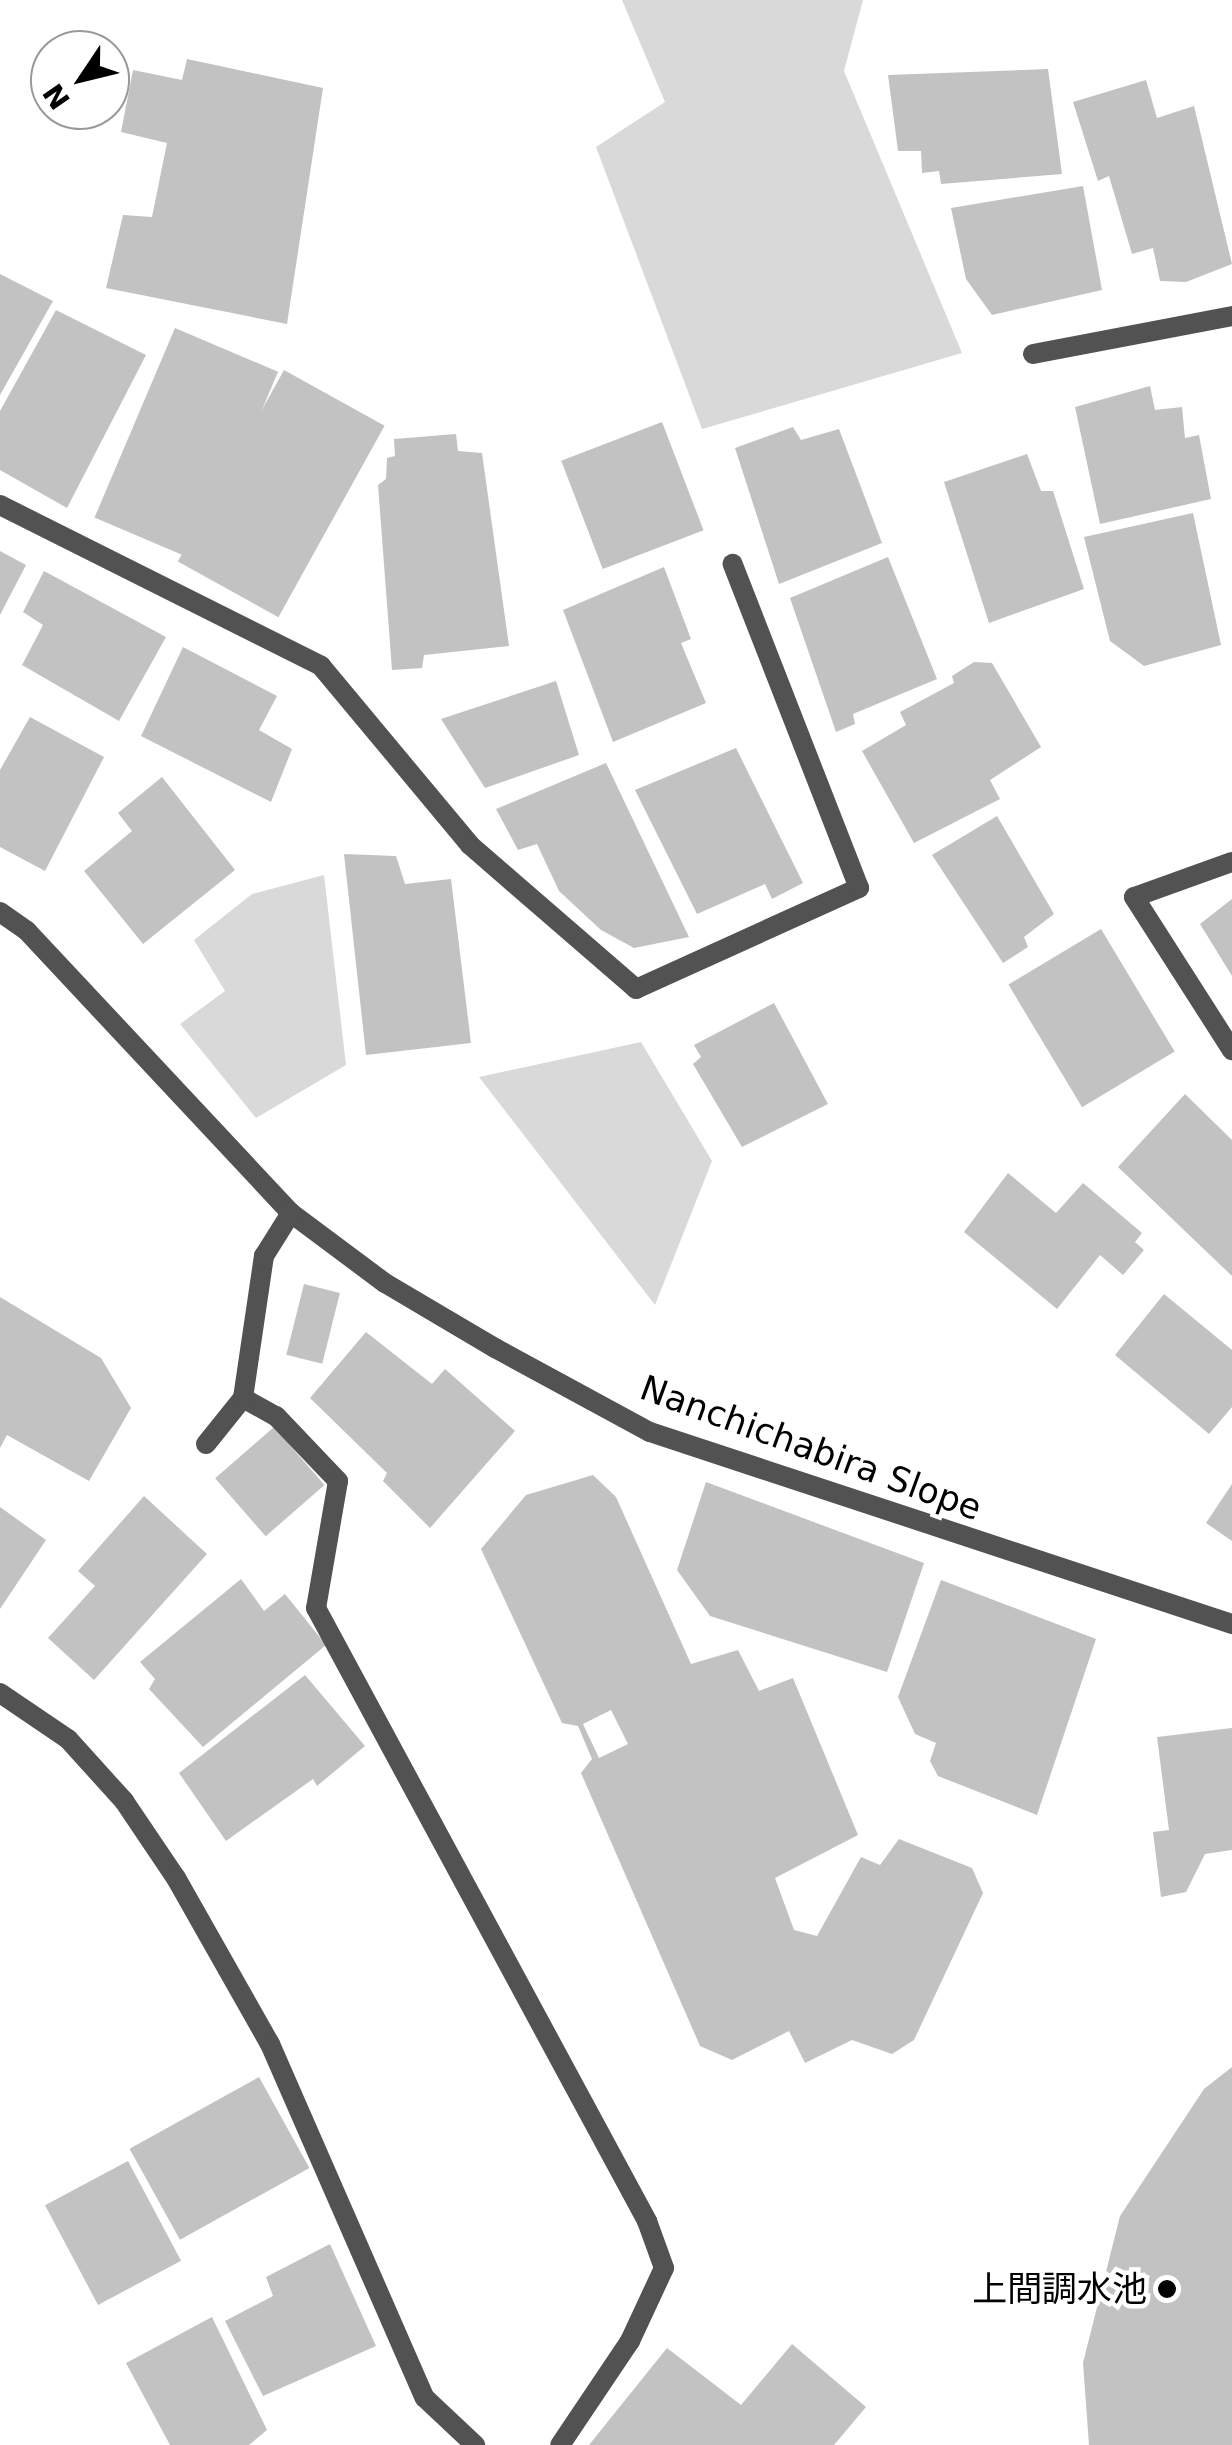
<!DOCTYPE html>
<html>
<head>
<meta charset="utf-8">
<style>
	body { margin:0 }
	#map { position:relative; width:1232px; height:2445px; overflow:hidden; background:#fff; font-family:"DejaVu Sans","Noto Sans JP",sans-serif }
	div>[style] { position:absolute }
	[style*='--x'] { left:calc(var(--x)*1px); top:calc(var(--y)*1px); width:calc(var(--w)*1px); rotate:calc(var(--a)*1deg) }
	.green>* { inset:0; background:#d9d9d9 }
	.building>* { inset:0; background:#c2c2c2; transform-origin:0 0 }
	.minor>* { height:20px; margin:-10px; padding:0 10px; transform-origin:10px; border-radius:10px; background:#525252 }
	.dots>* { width:28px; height:28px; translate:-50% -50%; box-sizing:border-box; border:5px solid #fff; border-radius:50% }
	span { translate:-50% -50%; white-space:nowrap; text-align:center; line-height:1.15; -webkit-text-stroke:9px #fff; paint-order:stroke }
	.street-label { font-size:35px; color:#000 }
	.poi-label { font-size:35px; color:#000 }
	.right { translate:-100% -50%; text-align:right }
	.north { position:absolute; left:30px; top:30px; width:100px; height:100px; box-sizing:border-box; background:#fff; border:2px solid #999; border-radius:50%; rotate:235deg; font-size:28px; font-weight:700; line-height:40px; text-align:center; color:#000 }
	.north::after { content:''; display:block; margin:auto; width:35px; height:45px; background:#000; clip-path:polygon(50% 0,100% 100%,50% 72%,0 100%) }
</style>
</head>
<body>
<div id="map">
	<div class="green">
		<div style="clip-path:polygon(622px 0,863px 0,844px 71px,962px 353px,702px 429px,596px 147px,665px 102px)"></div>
		<div style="clip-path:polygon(324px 875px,346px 1065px,256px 1118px,180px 1024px,225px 991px,194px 940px,252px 894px)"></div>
		<div style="clip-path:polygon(641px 1042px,712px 1161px,655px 1305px,479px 1077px)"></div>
	</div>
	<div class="building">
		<div style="clip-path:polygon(187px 59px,323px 88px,287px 324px,106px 288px,123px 215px,152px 217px,167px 143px,121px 132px,133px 70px,182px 80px)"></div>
		<div style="clip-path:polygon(1048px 69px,1062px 174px,941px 184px,939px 171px,922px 173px,921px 151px,898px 151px,888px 75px)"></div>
		<div style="clip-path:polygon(1146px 80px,1157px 118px,1194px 106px,1232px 264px,1186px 282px,1160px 281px,1153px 248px,1132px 254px,1109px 176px,1098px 181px,1073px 102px)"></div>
		<div style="clip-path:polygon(1083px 186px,1102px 290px,992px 315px,966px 279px,951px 208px)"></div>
		<div style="clip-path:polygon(0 274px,53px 301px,0 395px)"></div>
		<div style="clip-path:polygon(56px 310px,146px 355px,67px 508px,0 470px,0 411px)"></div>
		<div style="left:175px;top:328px;width:112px;height:206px;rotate:23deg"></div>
		<div style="left:284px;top:370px;width:115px;height:219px;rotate:29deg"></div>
		<div style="clip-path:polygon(1150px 386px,1155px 410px,1182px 407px,1185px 438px,1199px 435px,1211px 499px,1100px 524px,1075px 407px)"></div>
		<div style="left:662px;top:422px;width:116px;height:108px;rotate:69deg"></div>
		<div style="clip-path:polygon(793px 427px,801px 440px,839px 429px,882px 543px,779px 584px,735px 448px)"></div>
		<div style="clip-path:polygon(456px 434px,458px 451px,482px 453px,509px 646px,424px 655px,422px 668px,392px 670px,378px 485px,386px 479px,387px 458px,395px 456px,394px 439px)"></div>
		<div style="clip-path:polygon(1027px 454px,1041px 491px,1053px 491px,1084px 589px,989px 623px,944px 482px)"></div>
		<div style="clip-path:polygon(1193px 513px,1221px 645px,1144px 666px,1110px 641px,1084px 537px)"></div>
		<div style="clip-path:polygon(0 551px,26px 565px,0 615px)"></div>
		<div style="clip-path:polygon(888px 557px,937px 679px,853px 714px,855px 724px,836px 732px,790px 598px)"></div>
		<div style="clip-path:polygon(664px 567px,691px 639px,681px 643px,706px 703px,613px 742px,563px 610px)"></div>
		<div style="clip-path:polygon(44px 571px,166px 637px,119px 721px,22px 665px,43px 625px,23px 612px)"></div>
		<div style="clip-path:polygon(183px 647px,277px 696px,259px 730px,292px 749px,271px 802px,141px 736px)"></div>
		<div style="clip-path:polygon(974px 662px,992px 663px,1041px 747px,990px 780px,1000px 799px,914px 843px,862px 751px,906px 725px,900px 712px,954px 683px,952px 676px)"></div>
		<div style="clip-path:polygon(556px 681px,579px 755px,485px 788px,441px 719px)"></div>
		<div style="clip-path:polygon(30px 717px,104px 757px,45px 871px,0 847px,0 770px)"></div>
		<div style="clip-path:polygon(736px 748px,803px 883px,772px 899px,765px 884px,697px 914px,635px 790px)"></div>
		<div style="clip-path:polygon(606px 763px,689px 937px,634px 948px,601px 930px,559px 891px,537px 844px,518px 850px,496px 809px)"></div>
		<div style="clip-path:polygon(162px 777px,235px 870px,143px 944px,84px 871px,132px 831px,118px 813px)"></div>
		<div style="clip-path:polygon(997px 816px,1054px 914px,1024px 937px,1028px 947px,1003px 963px,932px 855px)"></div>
		<div style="clip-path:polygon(344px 854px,396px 856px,405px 884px,451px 879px,471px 1043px,366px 1055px)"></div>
		<div style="clip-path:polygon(1232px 899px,1232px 976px,1200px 924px)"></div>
		<div style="left:1101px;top:929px;width:143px;height:108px;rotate:59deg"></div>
		<div style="clip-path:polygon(774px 1003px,828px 1104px,742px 1147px,693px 1064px,701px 1057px,694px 1045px)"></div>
		<div style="clip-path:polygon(1185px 1094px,1232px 1140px,1232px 1276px,1118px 1167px)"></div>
		<div style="clip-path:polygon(1008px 1173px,1056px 1213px,1083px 1183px,1142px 1233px,1135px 1242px,1144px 1250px,1123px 1275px,1100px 1255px,1057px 1309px,964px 1232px)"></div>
		<div style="left:304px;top:1284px;width:37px;height:73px;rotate:14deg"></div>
		<div style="clip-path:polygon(1164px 1294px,1232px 1350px,1232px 1407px,1209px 1434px,1115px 1355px)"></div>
		<div style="clip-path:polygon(0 1297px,101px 1358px,131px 1408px,89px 1481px,7px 1435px,0 1448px)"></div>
		<div style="clip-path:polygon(366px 1332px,432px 1384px,445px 1369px,515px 1431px,430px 1528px,383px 1481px,387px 1473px,310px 1398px)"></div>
		<div style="left:274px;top:1427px;width:77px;height:78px;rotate:49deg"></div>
		<div style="clip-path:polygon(evenodd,593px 1475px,616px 1497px,691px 1664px,738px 1650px,759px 1691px,793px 1678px,858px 1835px,775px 1878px,794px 1930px,817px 1936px,861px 1857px,880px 1865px,899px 1839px,972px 1868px,983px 1893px,914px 2040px,892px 2054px,852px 2040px,805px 2063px,789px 2031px,732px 2060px,700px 2046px,581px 1773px,592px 1759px,578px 1726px,562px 1723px,481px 1549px,526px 1495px,593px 1475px,611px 1710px,628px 1744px,599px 1758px,583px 1724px,611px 1710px)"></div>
		<div style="clip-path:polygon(706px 1482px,924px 1563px,887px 1672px,710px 1616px,677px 1570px)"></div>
		<div style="clip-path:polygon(1232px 1484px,1232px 1541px,1206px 1523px)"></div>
		<div style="clip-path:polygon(144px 1496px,207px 1554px,94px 1680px,48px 1638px,95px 1586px,78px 1571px)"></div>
		<div style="clip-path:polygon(0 1507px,46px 1540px,0 1609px)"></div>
		<div style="clip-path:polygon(241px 1579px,264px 1611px,285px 1594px,326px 1645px,203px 1747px,149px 1689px,155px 1679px,140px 1662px)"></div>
		<div style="clip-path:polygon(941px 1580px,1096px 1639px,1037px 1815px,938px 1776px,930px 1761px,936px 1743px,915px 1734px,898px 1697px)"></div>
		<div style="clip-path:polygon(305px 1675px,365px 1746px,317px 1786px,313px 1779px,226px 1841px,179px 1773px)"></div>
		<div style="clip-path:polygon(1232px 1728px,1232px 1850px,1205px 1854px,1186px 1892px,1161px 1897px,1153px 1832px,1169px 1830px,1157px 1737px)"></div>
		<div style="clip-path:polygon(1232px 2067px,1232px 2445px,1089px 2445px,1083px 2363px,1120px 2216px,1204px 2089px)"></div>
		<div style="left:259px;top:2077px;width:104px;height:148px;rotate:61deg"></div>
		<div style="left:128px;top:2161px;width:113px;height:94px;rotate:62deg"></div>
		<div style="clip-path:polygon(330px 2244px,376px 2346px,263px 2396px,225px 2321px,273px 2296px,266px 2277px)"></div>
		<div style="clip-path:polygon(212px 2317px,267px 2430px,249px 2445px,170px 2445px,126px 2363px)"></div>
		<div style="clip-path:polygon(792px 2344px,866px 2407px,834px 2445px,589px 2445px,667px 2348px,741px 2405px)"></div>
	</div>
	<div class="minor">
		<div style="--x:1033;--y:354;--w:203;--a:-10.8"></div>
		<div style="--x:0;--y:505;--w:359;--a:26.6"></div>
		<div style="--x:321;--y:666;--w:233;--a:50.2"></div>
		<div style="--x:470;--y:845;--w:220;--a:40.9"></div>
		<div style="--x:636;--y:989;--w:245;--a:-24.4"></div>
		<div style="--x:859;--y:888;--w:348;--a:-111.3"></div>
		<div style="--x:1232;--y:862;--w:104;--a:160.3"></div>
		<div style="--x:1134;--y:897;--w:182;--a:57.4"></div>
		<div style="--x:0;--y:912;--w:33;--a:35"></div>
		<div style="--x:27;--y:931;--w:386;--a:46.9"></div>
		<div style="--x:291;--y:1213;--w:117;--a:36.7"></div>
		<div style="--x:385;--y:1283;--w:128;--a:30.6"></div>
		<div style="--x:495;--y:1348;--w:176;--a:28.5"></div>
		<div style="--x:650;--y:1432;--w:613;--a:18.26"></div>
		<div style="--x:243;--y:1398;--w:38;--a:29"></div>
		<div style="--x:276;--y:1416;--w:90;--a:46.4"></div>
		<div style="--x:338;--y:1481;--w:129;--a:99.8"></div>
		<div style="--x:316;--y:1608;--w:697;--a:61.63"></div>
		<div style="--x:647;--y:2221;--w:50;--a:70.1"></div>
		<div style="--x:664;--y:2268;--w:81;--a:115"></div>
		<div style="--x:630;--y:2341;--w:125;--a:123.9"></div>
		<div style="--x:206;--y:1444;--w:59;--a:-51.2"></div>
		<div style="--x:243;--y:1398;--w:144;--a:-81.6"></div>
		<div style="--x:264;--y:1256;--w:51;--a:-57.9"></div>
		<div style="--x:0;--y:1693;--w:82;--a:34.1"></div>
		<div style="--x:68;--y:1739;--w:84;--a:47.9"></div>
		<div style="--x:124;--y:1801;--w:93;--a:56"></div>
		<div style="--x:176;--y:1878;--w:191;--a:60.5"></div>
		<div style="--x:270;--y:2044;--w:386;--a:66.4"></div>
		<div style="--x:425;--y:2398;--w:69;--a:43.2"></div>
	</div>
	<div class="dots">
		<div style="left:1167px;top:2289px;background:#000"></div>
	</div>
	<div class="street-label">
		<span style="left:811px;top:1448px;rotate:20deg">Nanchichabira Slope</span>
	</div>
	<div class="poi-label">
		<span class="right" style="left:1147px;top:2289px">上間調水池</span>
	</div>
	<div class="north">N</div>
</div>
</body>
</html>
